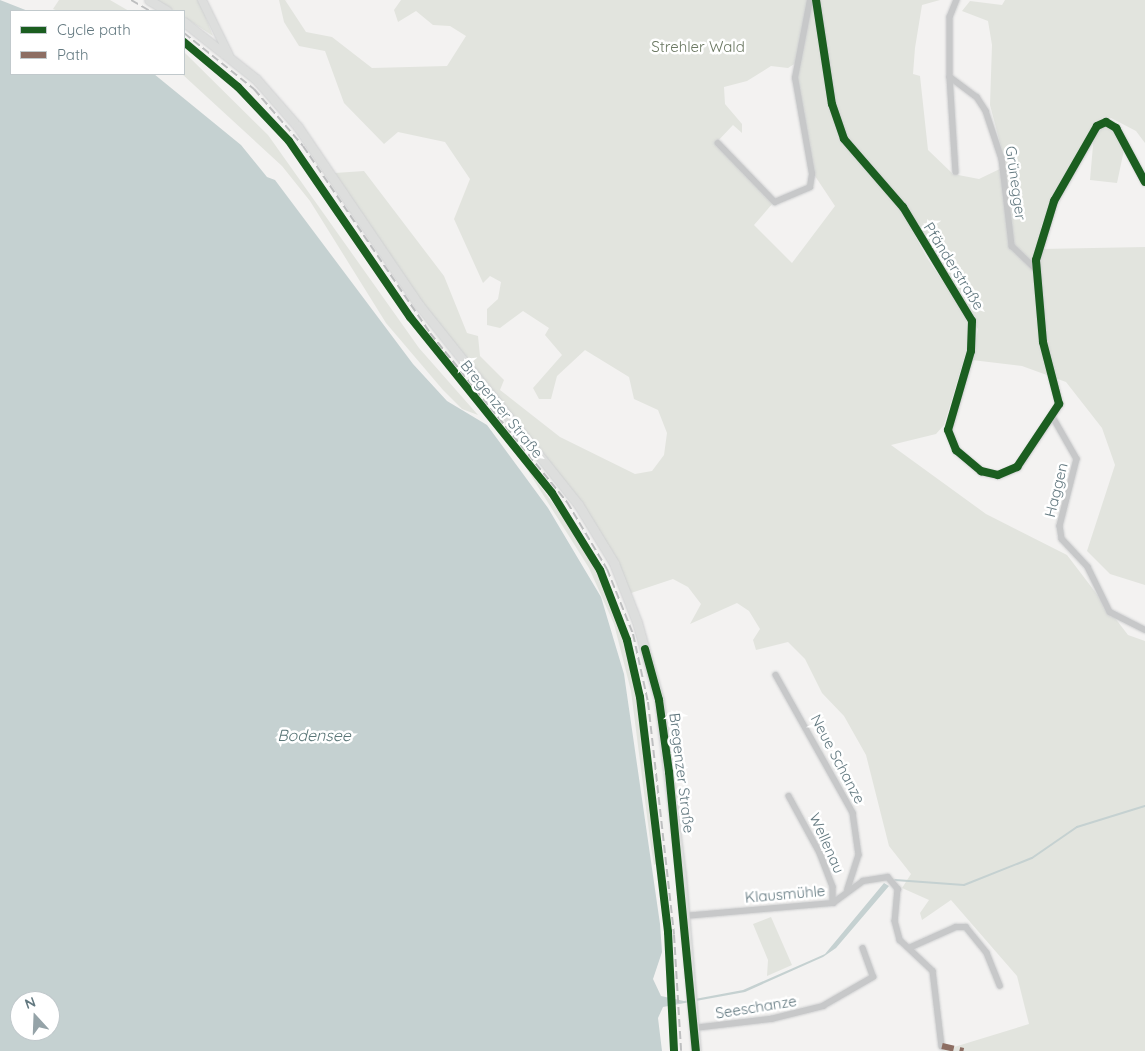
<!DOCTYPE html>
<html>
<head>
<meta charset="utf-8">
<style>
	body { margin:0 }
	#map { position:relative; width:1145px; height:1051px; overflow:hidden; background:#f3f2f1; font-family:Quicksand,sans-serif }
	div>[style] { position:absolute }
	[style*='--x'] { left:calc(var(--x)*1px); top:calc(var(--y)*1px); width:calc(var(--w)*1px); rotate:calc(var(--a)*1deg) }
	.green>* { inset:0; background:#e2e4de }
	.water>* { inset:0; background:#c5d1d1 }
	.stream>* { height:2px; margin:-1px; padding:0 1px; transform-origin:1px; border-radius:1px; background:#c5d1d1 }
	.roads { filter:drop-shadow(0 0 1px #cfd0d1) drop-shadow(0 0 1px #cfd0d1) }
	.minor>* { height:5.5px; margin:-2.75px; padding:0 2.75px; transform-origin:2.75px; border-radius:2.75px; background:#c7c8c9 }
	.tertiary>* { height:7px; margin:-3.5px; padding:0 3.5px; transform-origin:3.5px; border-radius:3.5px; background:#c7c8c9 }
	.secondary>* { height:8px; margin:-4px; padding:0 4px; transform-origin:4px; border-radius:4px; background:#dddedd }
	.primary>* { height:9px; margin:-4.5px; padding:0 4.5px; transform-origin:4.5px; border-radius:4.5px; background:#dddedd }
	.rail>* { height:2px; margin-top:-1px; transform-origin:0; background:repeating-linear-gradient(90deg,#bdbebf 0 8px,transparent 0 12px) }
	.quiet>* { height:6px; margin-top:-3px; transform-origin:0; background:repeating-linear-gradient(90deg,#8d6e63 0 12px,transparent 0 18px) }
	.cycleway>* { height:8px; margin:-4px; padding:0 4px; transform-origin:4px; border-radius:4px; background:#1b5e20 }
	span { translate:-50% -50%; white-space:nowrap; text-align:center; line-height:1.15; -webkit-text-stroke:5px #fff; paint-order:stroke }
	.park-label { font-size:15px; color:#6b7862 }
	.street-label { font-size:15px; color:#637980 }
	.water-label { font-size:16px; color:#5a7677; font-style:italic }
	.legend { position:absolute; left:10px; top:10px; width:175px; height:65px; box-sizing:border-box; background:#fff; border:1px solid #c1c9cc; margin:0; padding:6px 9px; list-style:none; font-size:15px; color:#637980 }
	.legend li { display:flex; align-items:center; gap:10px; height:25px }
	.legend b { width:25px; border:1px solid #c1c9cc }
	.north { position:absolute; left:10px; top:991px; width:50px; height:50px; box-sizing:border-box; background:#fff; border:1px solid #c1c9cc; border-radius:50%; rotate:340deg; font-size:14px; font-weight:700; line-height:20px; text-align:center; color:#637980 }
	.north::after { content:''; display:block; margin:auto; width:18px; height:22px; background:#95a3a8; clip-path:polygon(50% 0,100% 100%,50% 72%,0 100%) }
</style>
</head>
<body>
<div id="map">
	<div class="green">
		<div style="clip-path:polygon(59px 0,110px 0,129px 11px,58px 11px,53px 9px)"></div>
		<div style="clip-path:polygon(156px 0,199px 0,213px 36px,184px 17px,184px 11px,174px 11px)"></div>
		<div style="clip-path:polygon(evenodd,279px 0,285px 0,306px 32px,332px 37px,372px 68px,447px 66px,466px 36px,450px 26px,433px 25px,416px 11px,398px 22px,394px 10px,401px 0,940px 0,922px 5px,915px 48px,913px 74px,920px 76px,928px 150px,953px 174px,979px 179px,1006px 166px,990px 105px,992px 45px,988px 21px,962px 11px,970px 1px,1002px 5px,1005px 0,1145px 0,1145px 143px,1136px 131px,1111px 118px,1095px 122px,1053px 196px,1041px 227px,1041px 249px,1145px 247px,1145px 585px,1110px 574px,1087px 551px,1115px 465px,1102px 428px,1066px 382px,1022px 366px,972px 360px,978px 329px,900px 208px,927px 258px,966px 315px,972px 333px,944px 425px,936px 434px,891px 445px,986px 514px,1067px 555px,1128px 635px,1145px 641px,1145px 1051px,941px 1051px,1029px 1024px,1017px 976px,951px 900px,922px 920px,920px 913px,929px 900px,902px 888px,911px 874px,889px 846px,866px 755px,844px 716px,822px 693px,805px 659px,788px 642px,756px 650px,753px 640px,760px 629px,749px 611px,737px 603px,690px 624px,701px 604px,688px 587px,673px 579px,631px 593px,608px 545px,415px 293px,335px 173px,364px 171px,444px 276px,467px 333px,478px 336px,480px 356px,504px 380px,500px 390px,560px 437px,635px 474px,652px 471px,664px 455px,667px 433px,658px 410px,634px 399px,629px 377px,585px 350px,557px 376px,551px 399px,539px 399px,533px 388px,562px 355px,545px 335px,549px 328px,523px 311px,500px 328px,487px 325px,487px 309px,498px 299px,501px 282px,490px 276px,483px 283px,454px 219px,470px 179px,445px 142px,398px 132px,384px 144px,344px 103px,325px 51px,299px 46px,284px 22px,279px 0,799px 61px,795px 78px,811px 170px,835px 206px,792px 263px,754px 225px,773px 203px,715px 144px,733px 125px,742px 133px,742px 124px,725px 104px,724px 87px,747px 81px,771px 66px,788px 68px,799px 61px)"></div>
		<div style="clip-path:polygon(184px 52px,268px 135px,419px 348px,478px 415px,462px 409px,443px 390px,386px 323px,310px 201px,282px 166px,182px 74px)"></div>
		<div style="clip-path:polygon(1103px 126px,1112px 127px,1124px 150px,1117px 183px,1090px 180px,1094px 134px)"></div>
		<div style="clip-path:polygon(520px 458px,584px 546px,620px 623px,638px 698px,658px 864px,654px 865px,651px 847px,631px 691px,614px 624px,589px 568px)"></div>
		<div style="clip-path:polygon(771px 917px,792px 965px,767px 976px,768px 960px,753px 924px)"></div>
	</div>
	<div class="water">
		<div style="clip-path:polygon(evenodd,0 0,28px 11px,11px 11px,11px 74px,154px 74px,241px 145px,267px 177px,275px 180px,413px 364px,447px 401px,487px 425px,548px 508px,601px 597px,624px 674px,660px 924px,662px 952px,653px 979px,661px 996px,684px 1001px,743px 990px,825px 954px,884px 883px,889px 886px,836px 948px,823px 957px,745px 992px,663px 1007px,658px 1018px,662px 1051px,0 1051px,0 0,20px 1001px,50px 1001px,50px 1031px,20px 1031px,20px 1001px)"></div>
	</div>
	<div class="stream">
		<div style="--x:895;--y:880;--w:69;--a:4.1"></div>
		<div style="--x:964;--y:885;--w:73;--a:-21.7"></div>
		<div style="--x:1032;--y:858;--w:55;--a:-34.6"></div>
		<div style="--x:1077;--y:827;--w:71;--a:-17.2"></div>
	</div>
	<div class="roads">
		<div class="minor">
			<div style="--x:957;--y:0;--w:18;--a:112"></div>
			<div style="--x:950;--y:17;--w:60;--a:90"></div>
			<div style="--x:950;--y:77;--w:34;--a:37"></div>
			<div style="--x:977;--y:97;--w:17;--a:57"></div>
			<div style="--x:986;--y:111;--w:51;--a:71.6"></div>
			<div style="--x:1002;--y:159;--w:88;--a:83.4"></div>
			<div style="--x:1012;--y:246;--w:33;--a:44"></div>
			<div style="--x:950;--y:77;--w:95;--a:86.4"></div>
			<div style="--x:718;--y:143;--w:82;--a:46"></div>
			<div style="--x:775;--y:202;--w:38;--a:-23"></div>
			<div style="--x:810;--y:187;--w:13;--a:-81"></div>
			<div style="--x:812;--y:174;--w:97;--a:-100"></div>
			<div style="--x:795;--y:78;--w:79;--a:-79.1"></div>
			<div style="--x:1053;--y:417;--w:48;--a:60.3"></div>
			<div style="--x:1077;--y:459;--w:69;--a:104.2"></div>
			<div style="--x:1060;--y:526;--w:13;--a:81"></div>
			<div style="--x:1062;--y:539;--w:38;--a:47"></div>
			<div style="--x:1088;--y:567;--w:50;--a:63.9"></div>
			<div style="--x:1110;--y:612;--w:39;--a:27"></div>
			<div style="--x:776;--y:675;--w:158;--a:60.8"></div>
			<div style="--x:853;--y:813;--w:42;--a:81.9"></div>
			<div style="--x:859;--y:855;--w:36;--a:108"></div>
			<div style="--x:789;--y:796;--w:65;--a:61.5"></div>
			<div style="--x:820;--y:853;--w:36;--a:69"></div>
			<div style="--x:833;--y:887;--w:16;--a:90"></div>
			<div style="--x:684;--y:916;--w:150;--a:-5"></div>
			<div style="--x:833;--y:903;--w:37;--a:-36"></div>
			<div style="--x:863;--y:881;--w:25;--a:-9"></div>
			<div style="--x:888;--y:877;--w:16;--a:50"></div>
			<div style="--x:898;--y:889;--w:32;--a:95"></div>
			<div style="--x:895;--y:921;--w:20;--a:75"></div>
			<div style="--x:900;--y:940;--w:45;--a:43.2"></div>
			<div style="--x:933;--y:971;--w:76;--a:83.2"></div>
			<div style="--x:909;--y:948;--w:51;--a:-24.1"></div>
			<div style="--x:956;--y:927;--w:10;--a:0"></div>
			<div style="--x:966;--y:927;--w:33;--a:51"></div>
			<div style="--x:987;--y:953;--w:35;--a:68"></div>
			<div style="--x:694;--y:1028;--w:78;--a:-6.7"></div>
			<div style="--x:771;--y:1019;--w:54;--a:-14"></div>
			<div style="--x:823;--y:1006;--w:58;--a:-30.1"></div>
			<div style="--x:873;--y:977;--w:30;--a:-110"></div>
		</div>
		<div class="tertiary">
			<div style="--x:816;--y:0;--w:105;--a:81.3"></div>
			<div style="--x:832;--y:104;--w:37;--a:71"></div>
			<div style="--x:844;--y:139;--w:90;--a:49.1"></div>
			<div style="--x:903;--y:207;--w:133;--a:58.8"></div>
			<div style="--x:972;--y:321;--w:30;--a:92"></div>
			<div style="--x:971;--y:351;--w:82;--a:106.2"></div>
			<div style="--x:948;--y:430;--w:22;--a:68"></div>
			<div style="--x:956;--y:450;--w:33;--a:40"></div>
			<div style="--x:981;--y:471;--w:17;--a:13"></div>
			<div style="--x:998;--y:475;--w:21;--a:-23"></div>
			<div style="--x:1017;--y:467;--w:76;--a:-56.3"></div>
			<div style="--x:1059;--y:404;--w:64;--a:-104.5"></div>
			<div style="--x:1043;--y:342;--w:82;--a:-94.9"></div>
			<div style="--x:1036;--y:260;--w:62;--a:-73"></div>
			<div style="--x:1054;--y:201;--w:86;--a:-60.2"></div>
			<div style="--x:1097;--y:126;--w:10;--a:-24"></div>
			<div style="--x:1106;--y:122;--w:12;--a:31"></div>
			<div style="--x:1116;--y:128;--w:61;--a:61.8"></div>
		</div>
		<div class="secondary">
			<div style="--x:202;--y:0;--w:61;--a:63.9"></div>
		</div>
		<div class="primary">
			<div style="--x:149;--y:0;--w:21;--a:31"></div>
			<div style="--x:184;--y:22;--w:92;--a:38.4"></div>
			<div style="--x:256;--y:79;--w:64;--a:48.8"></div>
			<div style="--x:298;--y:127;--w:215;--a:55.8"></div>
			<div style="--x:419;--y:305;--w:255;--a:51.4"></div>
			<div style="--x:578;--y:504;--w:69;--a:58.6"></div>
			<div style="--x:614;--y:563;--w:63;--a:68.7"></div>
			<div style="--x:637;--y:622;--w:81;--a:74.2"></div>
			<div style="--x:659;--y:700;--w:174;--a:82.8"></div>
			<div style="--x:681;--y:873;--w:179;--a:85.2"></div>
		</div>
	</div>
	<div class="rail">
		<div style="--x:131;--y:0;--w:22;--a:30"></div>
		<div style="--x:184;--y:33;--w:90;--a:38.7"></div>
		<div style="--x:254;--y:89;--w:75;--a:49.3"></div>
		<div style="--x:303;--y:146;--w:226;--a:55.8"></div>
		<div style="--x:430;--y:333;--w:218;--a:51"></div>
		<div style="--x:567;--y:502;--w:78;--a:59.2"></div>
		<div style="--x:607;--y:569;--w:70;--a:68.2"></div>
		<div style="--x:633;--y:634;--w:70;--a:77.6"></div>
		<div style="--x:648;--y:702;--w:234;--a:83.6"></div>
		<div style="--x:674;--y:935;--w:116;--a:86.5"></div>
	</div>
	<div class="quiet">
		<div style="--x:942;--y:1046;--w:22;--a:13"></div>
	</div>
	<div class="cycleway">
		<div style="--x:816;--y:0;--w:105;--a:81.3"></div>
		<div style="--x:832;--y:104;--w:37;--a:71"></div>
		<div style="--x:844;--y:139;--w:90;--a:49.1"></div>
		<div style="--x:903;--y:207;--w:133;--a:58.8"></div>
		<div style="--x:972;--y:321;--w:30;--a:92"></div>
		<div style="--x:971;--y:351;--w:82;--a:106.2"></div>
		<div style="--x:948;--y:430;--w:22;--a:68"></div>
		<div style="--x:956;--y:450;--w:33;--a:40"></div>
		<div style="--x:981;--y:471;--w:17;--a:13"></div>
		<div style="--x:998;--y:475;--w:21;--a:-23"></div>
		<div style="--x:1017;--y:467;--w:76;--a:-56.3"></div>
		<div style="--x:1059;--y:404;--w:64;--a:-104.5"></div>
		<div style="--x:1043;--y:342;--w:82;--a:-94.9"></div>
		<div style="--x:1036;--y:260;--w:62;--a:-73"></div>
		<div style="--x:1054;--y:201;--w:86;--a:-60.2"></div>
		<div style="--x:1097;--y:126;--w:10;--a:-24"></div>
		<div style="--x:1106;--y:122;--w:12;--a:31"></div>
		<div style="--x:1116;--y:128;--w:61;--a:61.8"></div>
		<div style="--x:184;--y:42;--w:70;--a:39.8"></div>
		<div style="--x:238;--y:87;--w:74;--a:46.6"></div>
		<div style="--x:289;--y:141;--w:214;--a:55.5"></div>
		<div style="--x:410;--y:317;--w:226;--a:51.1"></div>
		<div style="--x:552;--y:493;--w:91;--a:58.1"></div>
		<div style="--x:600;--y:570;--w:75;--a:68.9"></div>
		<div style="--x:627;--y:640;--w:58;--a:77.2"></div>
		<div style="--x:640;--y:697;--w:237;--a:83.2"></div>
		<div style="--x:668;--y:932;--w:119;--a:87.1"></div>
		<div style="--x:645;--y:649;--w:53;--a:74.6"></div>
		<div style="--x:659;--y:700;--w:73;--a:82.1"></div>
		<div style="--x:669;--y:772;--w:280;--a:84.5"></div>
	</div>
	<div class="park-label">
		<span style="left:698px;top:47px">Strehler Wald</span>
	</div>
	<div class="street-label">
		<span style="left:1016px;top:183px;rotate:82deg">Grünegger</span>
		<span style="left:954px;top:266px;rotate:58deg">Pfänderstraße</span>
		<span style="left:502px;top:409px;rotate:51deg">Bregenzer Straße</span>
		<span style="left:1056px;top:490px;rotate:-76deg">Haggen</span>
		<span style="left:838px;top:759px;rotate:62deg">Neue Schanze</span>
		<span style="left:682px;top:773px;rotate:83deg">Bregenzer Straße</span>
		<span style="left:827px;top:843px;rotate:66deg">Wellenau</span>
		<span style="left:785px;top:894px;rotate:-5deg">Klausmühle</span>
		<span style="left:756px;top:1007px;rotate:-9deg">Seeschanze</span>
	</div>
	<div class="water-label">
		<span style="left:314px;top:735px">Bodensee</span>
	</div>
	<ul class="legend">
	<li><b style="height:6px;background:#1b5e20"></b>Cycle path</li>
	<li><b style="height:6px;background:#8d6e63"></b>Path</li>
	</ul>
	<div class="north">N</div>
</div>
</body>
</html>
